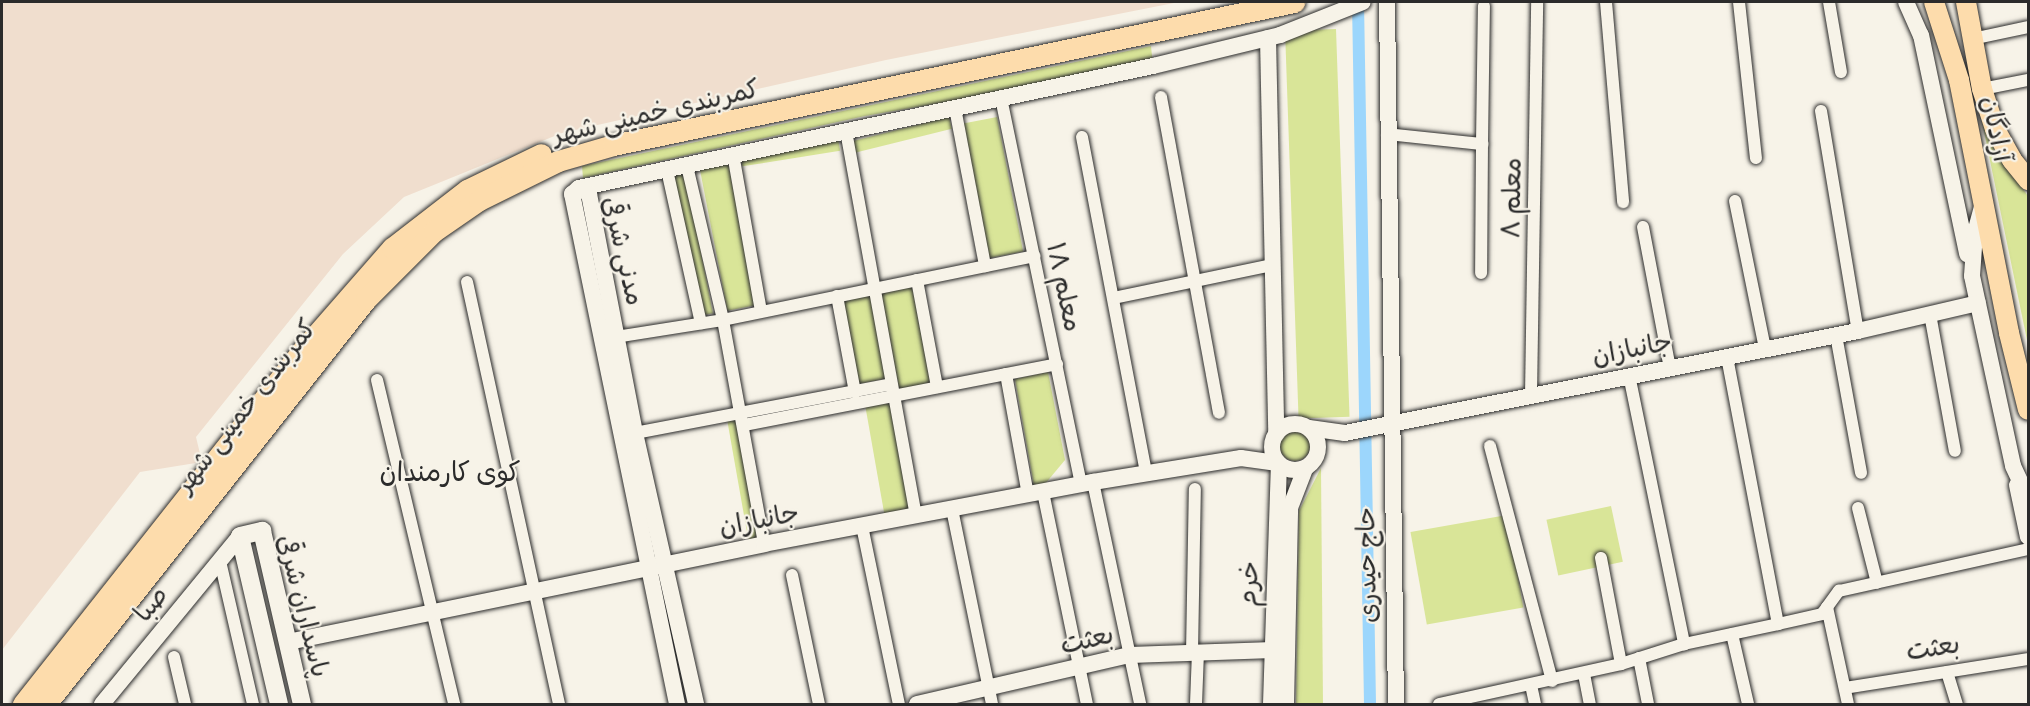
<!DOCTYPE html>
<html>
<head>
<meta charset="utf-8">
<style>
	body { margin:0 }
	#map { position:relative; width:2030px; height:706px; overflow:hidden; background:#f7f3e8; font-family:Itim,"Playpen Sans Arabic",sans-serif }
	div>[style] { position:absolute }
	[style*='--x'] { left:calc(var(--x)*1px); top:calc(var(--y)*1px); width:calc(var(--w)*1px); rotate:calc(var(--a)*1deg) }
	.built>* { inset:0; background:#f0dece }
	.green>* { inset:0; background:#d9e598; transform-origin:0 0 }
	.round { border-radius:50% }
	.canal>* { height:12px; margin:-6px; padding:0 6px; transform-origin:6px; border-radius:6px; background:#9cd6fc }
	.roads { filter:drop-shadow(0 0 2px #2b2b2b) drop-shadow(0 0 2px #2b2b2b) }
	.minor>* { height:12px; margin:-6px; padding:0 6px; transform-origin:6px; border-radius:6px; background:#f7f3e8 }
	.tertiary>* { height:16px; margin:-8px; padding:0 8px; transform-origin:8px; border-radius:8px; background:#f7f3e8 }
	.tertiary>.ring { margin:-8px; padding:0; box-sizing:content-box; background:none; border:16px solid #f7f3e8; border-radius:50% }
	.secondary>* { height:18px; margin:-9px; padding:0 9px; transform-origin:9px; border-radius:9px; background:#f7f3e8 }
	.primary>* { height:20px; margin:-10px; padding:0 10px; transform-origin:10px; border-radius:10px; background:#fddcac }
	.trunk>* { height:21px; margin:-10.5px; padding:0 10.5px; transform-origin:10.5px; border-radius:10.5px; background:#fddcac }
	span { translate:-50% -50%; white-space:nowrap; text-align:center; line-height:1.15; -webkit-text-stroke:4.5px #f7f3e8; paint-order:stroke }
	.street-label { font-size:26px; color:#2b2b2b }
	.neighbourhood-label { font-size:27px; color:#2b2b2b }
	.frame { position:absolute; inset:0; border:3px solid #2b2b2b; pointer-events:none }
</style>
</head>
<body>
<div id="map">
	<div class="built">
		<div style="clip-path:polygon(2px 2px,1179px 2px,886px 60px,562px 133px,404px 197px,343px 254px,196px 437px,202px 462px,140px 472px,2px 650px)"></div>
	</div>
	<div class="green">
		<div style="left:1336px;top:29px;width:388px;height:51px;rotate:88deg"></div>
		<div style="clip-path:polygon(1151px 46px,1153px 66px,865px 116px,583px 178px,582px 166px)"></div>
		<div style="clip-path:polygon(1980px 112px,1995px 150px,2028px 196px,2028px 345px)"></div>
		<div style="left:949px;top:117px;width:12px;height:101px;rotate:76deg"></div>
		<div style="left:997px;top:117px;width:137px;height:37px;rotate:79deg"></div>
		<div style="left:838px;top:138px;width:13px;height:99px;rotate:81deg"></div>
		<div style="left:728px;top:162px;width:146px;height:29px;rotate:79deg"></div>
		<div style="left:685px;top:170px;width:146px;height:13px;rotate:79deg"></div>
		<div style="left:912px;top:287px;width:99px;height:32px;rotate:79deg"></div>
		<div style="left:870px;top:293px;width:87px;height:29px;rotate:79deg"></div>
		<div style="clip-path:polygon(1048px 372px,1065px 460px,1045px 484px,1034px 486px,1015px 379px)"></div>
		<div style="left:892px;top:402px;width:110px;height:27px;rotate:80deg"></div>
		<div style="left:738px;top:418px;width:122px;height:11px;rotate:80deg"></div>
		<div class="round" style="left:1280px;top:431px;width:30px;height:30px"></div>
		<div style="clip-path:polygon(1321px 468px,1323px 704px,1296px 704px,1299px 511px)"></div>
		<div style="left:1611px;top:506px;width:57px;height:66px;rotate:78deg"></div>
		<div style="left:1507px;top:515px;width:94px;height:98px;rotate:80deg"></div>
	</div>
	<div class="canal">
		<div style="--x:1358;--y:2;--w:702;--a:89.02"></div>
	</div>
	<div class="roads">
		<div class="minor">
			<div style="--x:1606;--y:2;--w:201;--a:85.1"></div>
			<div style="--x:1739;--y:2;--w:157;--a:83.8"></div>
			<div style="--x:1829;--y:2;--w:71;--a:80.3"></div>
			<div style="--x:1972;--y:39;--w:57;--a:-12.1"></div>
			<div style="--x:1982;--y:89;--w:47;--a:-11.1"></div>
			<div style="--x:1161;--y:97;--w:321;--a:79.6"></div>
			<div style="--x:1001;--y:98;--w:395;--a:78.3"></div>
			<div style="--x:955;--y:108;--w:161;--a:79.2"></div>
			<div style="--x:1821;--y:111;--w:223;--a:80.5"></div>
			<div style="--x:846;--y:131;--w:391;--a:79.7"></div>
			<div style="--x:1387;--y:134;--w:96;--a:6"></div>
			<div style="--x:1482;--y:144;--w:129;--a:90.4"></div>
			<div style="--x:1082;--y:137;--w:342;--a:79.2"></div>
			<div style="--x:1482;--y:144;--w:138;--a:-89.2"></div>
			<div style="--x:733;--y:154;--w:159;--a:79.9"></div>
			<div style="--x:687;--y:166;--w:158;--a:76.8"></div>
			<div style="--x:723;--y:320;--w:228;--a:79.6"></div>
			<div style="--x:667;--y:170;--w:157;--a:77.5"></div>
			<div style="--x:1735;--y:201;--w:151;--a:78.5"></div>
			<div style="--x:1643;--y:227;--w:144;--a:79.2"></div>
			<div style="--x:917;--y:280;--w:109;--a:79.4"></div>
			<div style="--x:467;--y:282;--w:432;--a:77.7"></div>
			<div style="--x:837;--y:296;--w:98;--a:79.4"></div>
			<div style="--x:1114;--y:298;--w:161;--a:-11.8"></div>
			<div style="--x:1930;--y:314;--w:139;--a:79.7"></div>
			<div style="--x:1836;--y:335;--w:140;--a:79.7"></div>
			<div style="--x:616;--y:337;--w:108;--a:-9"></div>
			<div style="--x:723;--y:320;--w:318;--a:-11.6"></div>
			<div style="--x:1727;--y:357;--w:272;--a:79.2"></div>
			<div style="--x:1778;--y:624;--w:45;--a:-12.8"></div>
			<div style="--x:1822;--y:614;--w:29;--a:-54"></div>
			<div style="--x:1839;--y:591;--w:194;--a:-12.5"></div>
			<div style="--x:1006;--y:374;--w:123;--a:79.7"></div>
			<div style="--x:1629;--y:375;--w:275;--a:78.4"></div>
			<div style="--x:377;--y:380;--w:333;--a:76.6"></div>
			<div style="--x:1531;--y:395;--w:393;--a:-89.1"></div>
			<div style="--x:744;--y:425;--w:319;--a:-11"></div>
			<div style="--x:635;--y:433;--w:261;--a:-10.8"></div>
			<div style="--x:1490;--y:446;--w:243;--a:75.2"></div>
			<div style="--x:1093;--y:482;--w:227;--a:78"></div>
			<div style="--x:1043;--y:492;--w:217;--a:78.3"></div>
			<div style="--x:1858;--y:508;--w:77;--a:75.8"></div>
			<div style="--x:952;--y:509;--w:199;--a:78.4"></div>
			<div style="--x:862;--y:526;--w:182;--a:78.3"></div>
			<div style="--x:1601;--y:558;--w:108;--a:79.3"></div>
			<div style="--x:1621;--y:664;--w:66;--a:-17.6"></div>
			<div style="--x:1684;--y:644;--w:96;--a:-12"></div>
			<div style="--x:220;--y:561;--w:147;--a:77"></div>
			<div style="--x:792;--y:575;--w:132;--a:78.2"></div>
			<div style="--x:1827;--y:607;--w:99;--a:77.8"></div>
			<div style="--x:1732;--y:634;--w:72;--a:77.1"></div>
			<div style="--x:1192;--y:653;--w:164;--a:-89"></div>
			<div style="--x:174;--y:657;--w:48;--a:76.8"></div>
			<div style="--x:1639;--y:658;--w:47;--a:78.9"></div>
			<div style="--x:1947;--y:672;--w:34;--a:73"></div>
			<div style="--x:1584;--y:674;--w:31;--a:79"></div>
			<div style="--x:1531;--y:685;--w:19;--a:78"></div>
			<div style="--x:1845;--y:688;--w:185;--a:-9"></div>
			<div style="--x:1196;--y:704;--w:51;--a:-87.8"></div>
			<div style="--x:1439;--y:704;--w:186;--a:-12.4"></div>
		</div>
		<div class="tertiary">
			<div style="--x:1387;--y:2;--w:702;--a:89.27"></div>
			<div style="--x:1906;--y:2;--w:36;--a:66"></div>
			<div style="--x:1921;--y:35;--w:224;--a:78.1"></div>
			<div style="--x:1268;--y:38;--w:396;--a:88.8"></div>
			<div style="--x:579;--y:188;--w:587;--a:-12"></div>
			<div style="--x:1153;--y:66;--w:131;--a:-13.7"></div>
			<div style="--x:1280;--y:35;--w:89;--a:-21.7"></div>
			<div style="--x:1983;--y:203;--w:31;--a:105"></div>
			<div style="--x:1975;--y:233;--w:43;--a:94"></div>
			<div style="--x:1972;--y:276;--w:194;--a:77.8"></div>
			<div style="--x:2013;--y:466;--w:35;--a:65"></div>
			<div class="ring" style="left:1272px;top:424px;width:30px;height:30px"></div>
			<div style="--x:1309;--y:428;--w:36;--a:8"></div>
			<div style="--x:1345;--y:433;--w:523;--a:-11.25"></div>
			<div style="--x:1858;--y:331;--w:123;--a:-13.1"></div>
			<div style="--x:2017;--y:485;--w:53;--a:78.1"></div>
			<div style="--x:288;--y:642;--w:486;--a:-11.6"></div>
			<div style="--x:764;--y:544;--w:335;--a:-10.7"></div>
			<div style="--x:1093;--y:482;--w:150;--a:-9.2"></div>
			<div style="--x:1241;--y:458;--w:37;--a:8"></div>
			<div style="--x:102;--y:704;--w:217;--a:-50.6"></div>
			<div style="--x:677;--y:704;--w:521;--a:-101.63"></div>
			<div style="--x:572;--y:194;--w:9;--a:-41"></div>
			<div style="--x:579;--y:188;--w:12;--a:31"></div>
			<div style="--x:589;--y:194;--w:243;--a:79.1"></div>
			<div style="--x:635;--y:433;--w:278;--a:77.3"></div>
			<div style="--x:917;--y:704;--w:219;--a:-13"></div>
			<div style="--x:1130;--y:655;--w:143;--a:-2"></div>
			<div style="--x:1271;--y:704;--w:239;--a:-88.1"></div>
			<div style="--x:1286;--y:704;--w:196;--a:-88.8"></div>
			<div style="--x:1290;--y:508;--w:42;--a:-69"></div>
		</div>
		<div class="secondary">
			<div style="--x:279;--y:704;--w:172;--a:-103.1"></div>
			<div style="--x:240;--y:536;--w:23;--a:-13"></div>
			<div style="--x:262;--y:531;--w:178;--a:77"></div>
		</div>
		<div class="primary">
			<div style="--x:1934;--y:2;--w:82;--a:72.2"></div>
			<div style="--x:1959;--y:80;--w:258;--a:78.8"></div>
			<div style="--x:2009;--y:333;--w:79;--a:76.1"></div>
			<div style="--x:1966;--y:2;--w:88;--a:79.6"></div>
			<div style="--x:1982;--y:89;--w:42;--a:72"></div>
			<div style="--x:1995;--y:129;--w:35;--a:61"></div>
			<div style="--x:2012;--y:160;--w:26;--a:51"></div>
		</div>
		<div class="trunk">
			<div style="--x:23;--y:704;--w:449;--a:-51.7"></div>
			<div style="--x:301;--y:352;--w:138;--a:-48.8"></div>
			<div style="--x:392;--y:248;--w:95;--a:-37.7"></div>
			<div style="--x:467;--y:190;--w:82;--a:-25.9"></div>
			<div style="--x:46;--y:704;--w:516;--a:-51.69"></div>
			<div style="--x:366;--y:299;--w:96;--a:-45"></div>
			<div style="--x:434;--y:231;--w:55;--a:-34.6"></div>
			<div style="--x:479;--y:200;--w:88;--a:-26.3"></div>
			<div style="--x:558;--y:161;--w:57;--a:-16.2"></div>
			<div style="--x:613;--y:145;--w:696;--a:-11.86"></div>
		</div>
	</div>
	<div class="street-label">
		<span style="left:656px;top:112px;rotate:-13deg">کمربندی خمینی شهر</span>
		<span style="left:1996px;top:129px;rotate:79deg">آزادگان</span>
		<span style="left:1512px;top:198px;rotate:-89deg">معلم ۸</span>
		<span style="left:623px;top:251px;rotate:77deg">مدنی شرقی</span>
		<span style="left:1064px;top:287px;rotate:78deg">معلم ۱۸</span>
		<span style="left:1632px;top:349px;rotate:-11deg">جانبازان</span>
		<span style="left:246px;top:406px;rotate:-52deg">کمربندی خمینی شهر</span>
		<span style="left:759px;top:520px;rotate:-11deg">جانبازان</span>
		<span style="left:1367px;top:565px;rotate:-91deg">حاج حیدری</span>
		<span style="left:1249px;top:584px;rotate:-88deg">خرم</span>
		<span style="left:151px;top:604px;rotate:-51deg">صبا</span>
		<span style="left:303px;top:606px;rotate:76deg">پاسداران شرقی</span>
		<span style="left:1087px;top:640px;rotate:-13deg">بعثت</span>
		<span style="left:1933px;top:648px;rotate:-9deg">بعثت</span>
	</div>
	<div class="neighbourhood-label">
		<span style="left:450px;top:472px">کوی کارمندان</span>
	</div>
	<div class="frame"></div>
</div>
</body>
</html>
